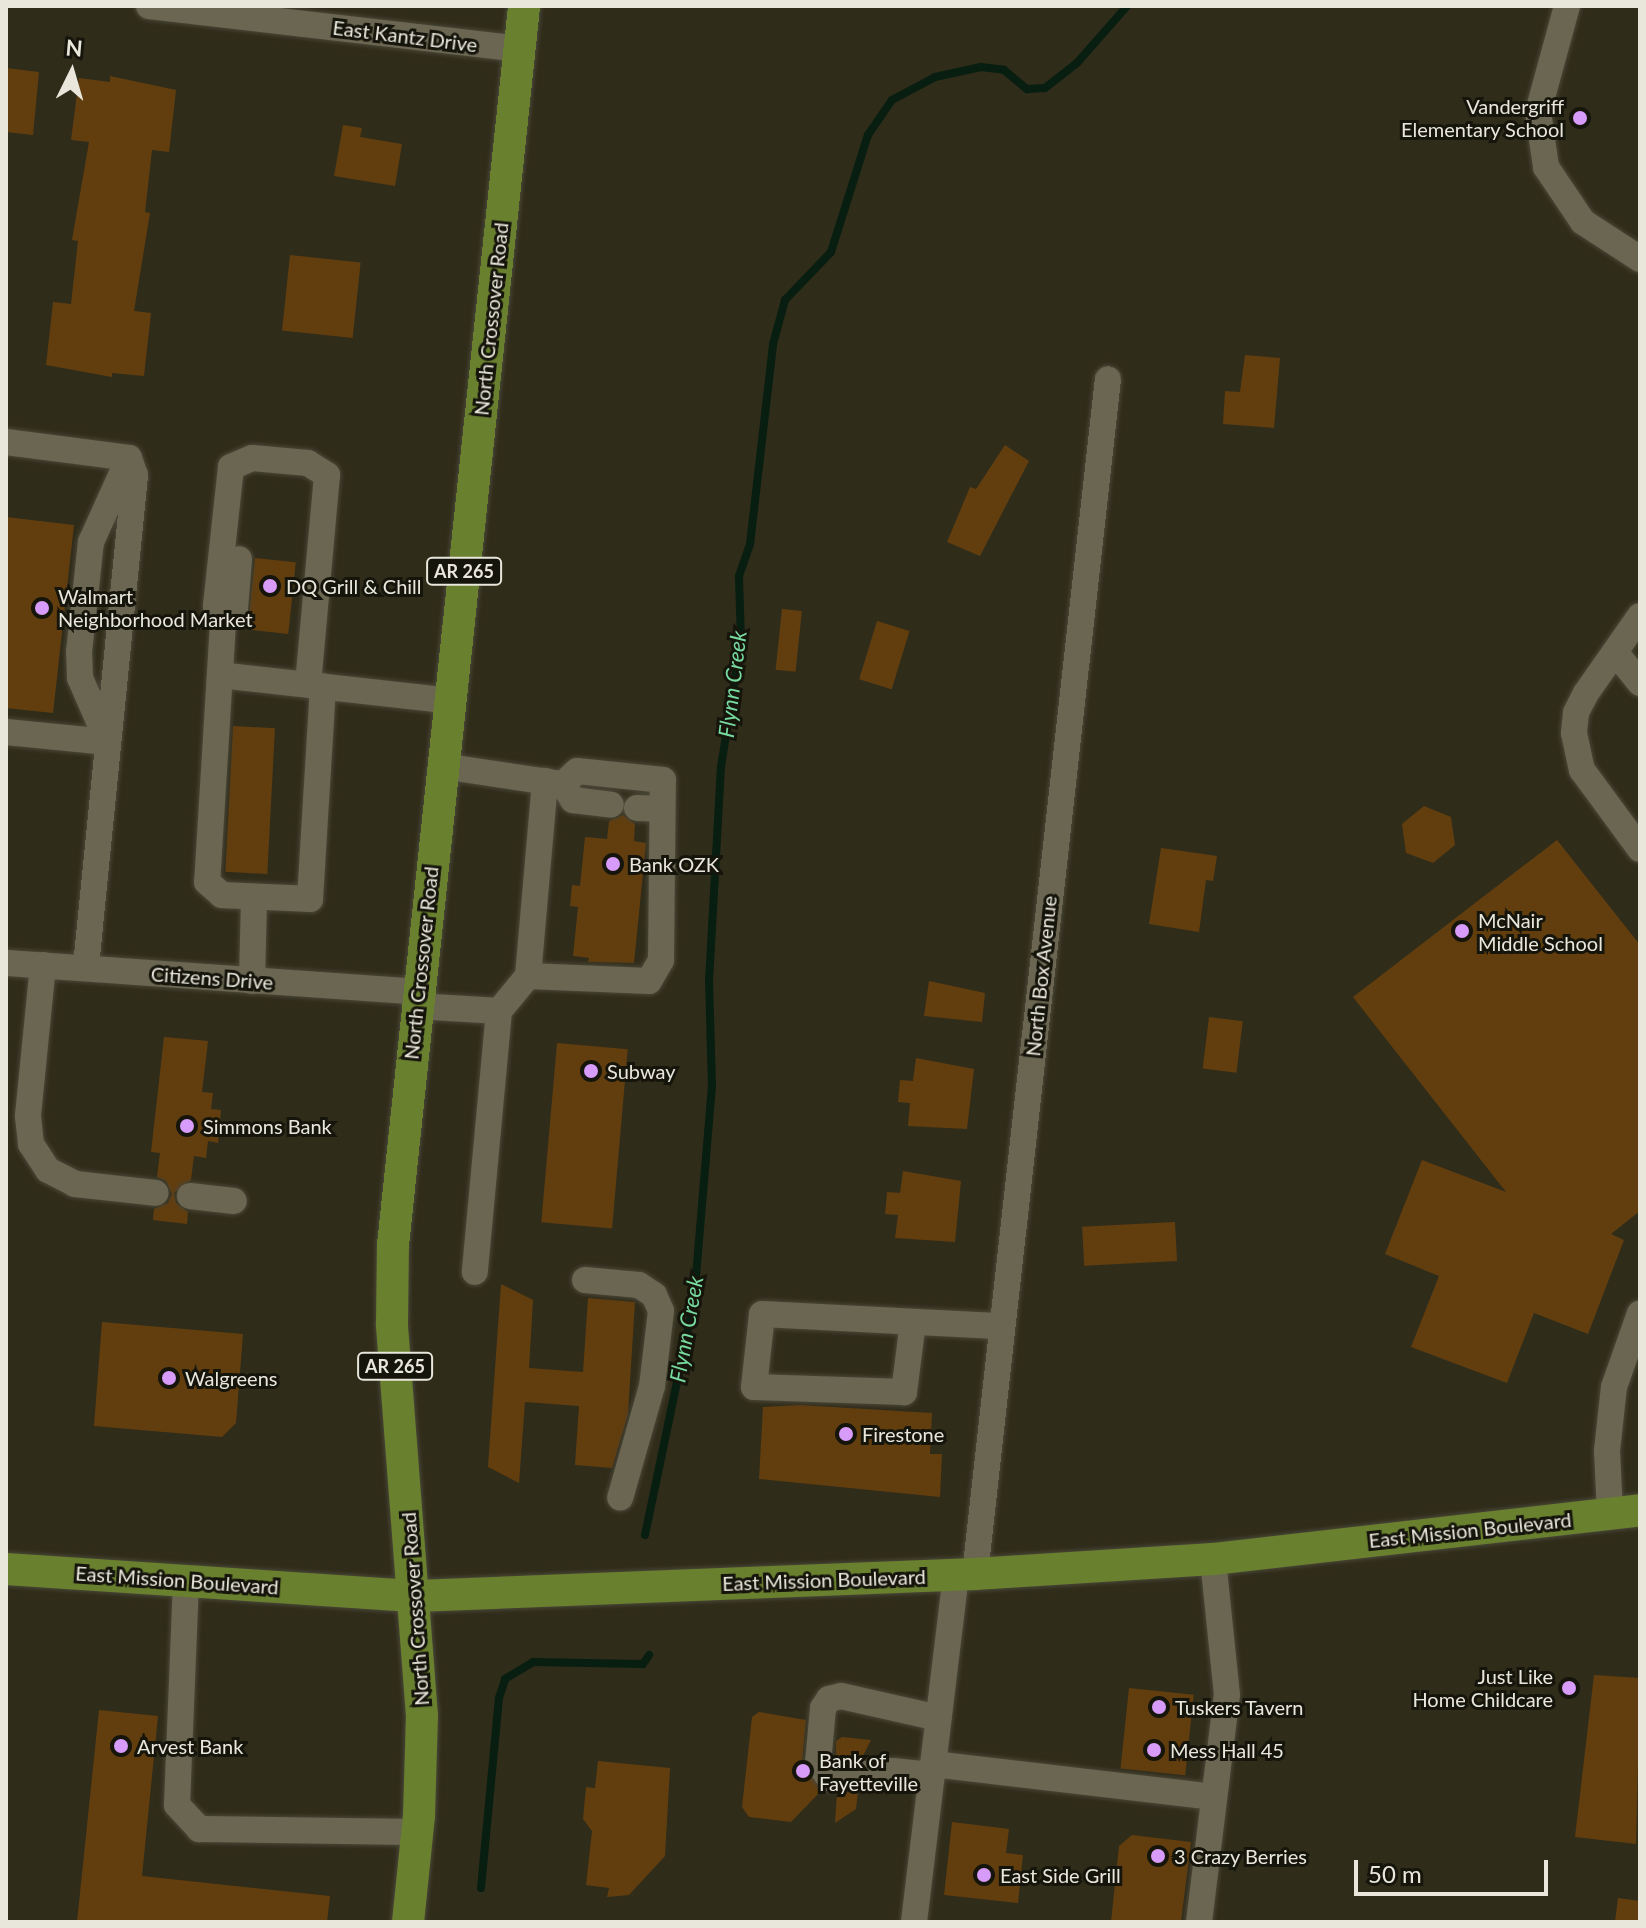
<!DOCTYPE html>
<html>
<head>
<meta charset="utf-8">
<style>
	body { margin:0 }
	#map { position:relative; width:1646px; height:1928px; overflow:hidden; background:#302c1a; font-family:Lato,sans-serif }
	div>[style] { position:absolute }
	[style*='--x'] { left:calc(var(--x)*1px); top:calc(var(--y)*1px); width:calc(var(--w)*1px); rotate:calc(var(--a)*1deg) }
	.stream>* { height:8px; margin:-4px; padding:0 4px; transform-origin:4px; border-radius:4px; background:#071e11 }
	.building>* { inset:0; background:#623e0f; transform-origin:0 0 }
	.roads { filter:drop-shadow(0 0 2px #4a4738) drop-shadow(0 0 2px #4a4738) }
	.minor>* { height:26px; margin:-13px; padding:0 13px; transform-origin:13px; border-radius:13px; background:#6a6651 }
	.major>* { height:32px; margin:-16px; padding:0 16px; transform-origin:16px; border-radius:16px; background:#69802f }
	.dots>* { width:22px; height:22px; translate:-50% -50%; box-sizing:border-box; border:4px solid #16150c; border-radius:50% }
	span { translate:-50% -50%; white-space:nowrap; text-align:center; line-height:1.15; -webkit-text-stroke:6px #16150c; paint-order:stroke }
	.shield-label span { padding:2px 6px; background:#16150c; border:2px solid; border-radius:6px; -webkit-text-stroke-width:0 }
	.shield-label { font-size:18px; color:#e9e7db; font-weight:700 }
	.street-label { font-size:20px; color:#e9e7db }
	.poi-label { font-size:20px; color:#e9e7db }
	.right { translate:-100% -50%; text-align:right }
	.left { translate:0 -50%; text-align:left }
	.water-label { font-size:22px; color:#77dba0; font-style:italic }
	.frame { position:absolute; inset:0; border:8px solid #e9e7db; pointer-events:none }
	.north { position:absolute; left:32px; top:32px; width:80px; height:80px; -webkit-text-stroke:6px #16150c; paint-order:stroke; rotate:5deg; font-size:22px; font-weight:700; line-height:32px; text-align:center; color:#e9e7db }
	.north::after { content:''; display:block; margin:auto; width:28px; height:36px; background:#e9e7db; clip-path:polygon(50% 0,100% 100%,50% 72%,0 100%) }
	.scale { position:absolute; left:1354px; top:1860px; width:194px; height:36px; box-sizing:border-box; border:4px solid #e9e7db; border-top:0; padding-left:10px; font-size:24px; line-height:28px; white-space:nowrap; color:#e9e7db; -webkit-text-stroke:6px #16150c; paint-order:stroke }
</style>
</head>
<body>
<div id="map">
	<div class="stream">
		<div style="--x:645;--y:1535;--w:240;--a:-78.2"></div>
		<div style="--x:694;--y:1300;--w:214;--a:-85.2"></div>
		<div style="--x:712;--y:1087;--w:106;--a:-91.6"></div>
		<div style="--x:709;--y:981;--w:214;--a:-86.8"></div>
		<div style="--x:721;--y:767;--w:128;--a:-81"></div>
		<div style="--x:741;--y:641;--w:65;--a:-91.8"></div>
		<div style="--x:739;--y:576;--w:34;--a:-71"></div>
		<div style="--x:750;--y:544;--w:201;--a:-83.4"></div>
		<div style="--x:773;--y:344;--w:46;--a:-74.7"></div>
		<div style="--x:785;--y:300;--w:66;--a:-46.2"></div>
		<div style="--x:831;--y:252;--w:123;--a:-72.5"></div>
		<div style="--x:868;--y:135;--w:42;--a:-55.6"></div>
		<div style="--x:892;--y:100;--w:49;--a:-28.1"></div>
		<div style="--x:935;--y:77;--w:47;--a:-12.3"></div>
		<div style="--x:981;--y:67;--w:23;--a:7"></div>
		<div style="--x:1004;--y:70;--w:30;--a:40"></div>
		<div style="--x:1027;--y:89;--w:18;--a:-3"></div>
		<div style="--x:1045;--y:88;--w:41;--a:-38"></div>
		<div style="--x:1077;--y:63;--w:76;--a:-48.7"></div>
		<div style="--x:481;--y:1888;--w:191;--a:-84.6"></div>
		<div style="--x:499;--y:1698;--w:20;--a:-72"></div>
		<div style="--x:505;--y:1679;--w:33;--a:-31"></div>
		<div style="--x:533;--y:1662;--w:110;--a:1"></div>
		<div style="--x:643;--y:1664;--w:11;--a:-56"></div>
	</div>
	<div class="building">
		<div style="clip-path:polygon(6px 68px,39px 72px,33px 135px,6px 132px)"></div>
		<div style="clip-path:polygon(110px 76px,176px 90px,169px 152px,152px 150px,145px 212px,150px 213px,134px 311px,151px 313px,144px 376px,112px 373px,112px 377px,46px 365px,53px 302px,71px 304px,78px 241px,72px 240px,89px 142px,71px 140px,79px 78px,110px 82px)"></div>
		<div style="clip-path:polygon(343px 125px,362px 128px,360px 137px,402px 144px,395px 186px,334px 176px)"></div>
		<div style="left:290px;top:255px;width:71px;height:76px;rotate:6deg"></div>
		<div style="clip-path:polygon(1245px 355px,1280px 358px,1274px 428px,1223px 424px,1225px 391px,1240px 392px)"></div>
		<div style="clip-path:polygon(1005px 445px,1029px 461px,980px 556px,947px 542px,970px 487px,976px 489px)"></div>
		<div style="clip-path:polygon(6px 517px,74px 525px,53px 713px,6px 708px)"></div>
		<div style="left:255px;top:558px;width:41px;height:72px;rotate:6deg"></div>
		<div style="left:782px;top:609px;width:20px;height:61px;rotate:6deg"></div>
		<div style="left:877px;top:621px;width:34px;height:61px;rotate:17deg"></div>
		<div style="left:233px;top:726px;width:42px;height:146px;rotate:3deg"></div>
		<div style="clip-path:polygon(1424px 806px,1451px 817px,1455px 845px,1433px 863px,1406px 853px,1402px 824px)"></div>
		<div style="clip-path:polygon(623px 815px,635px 824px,634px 841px,646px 843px,634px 963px,588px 962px,589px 958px,573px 956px,578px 907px,570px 906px,572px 885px,580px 886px,585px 837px,607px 839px,609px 821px)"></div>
		<div style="clip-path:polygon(1557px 840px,1640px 945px,1640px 1211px,1611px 1234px,1624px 1240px,1588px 1334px,1534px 1313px,1507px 1383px,1411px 1347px,1439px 1276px,1385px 1254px,1422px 1160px,1506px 1192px,1353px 997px)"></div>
		<div style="clip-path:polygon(1161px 848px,1217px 856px,1213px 881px,1206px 880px,1199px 932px,1149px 924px)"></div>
		<div style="clip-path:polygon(929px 981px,985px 993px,982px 1022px,924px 1016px)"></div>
		<div style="left:1209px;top:1017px;width:34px;height:52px;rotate:7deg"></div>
		<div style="clip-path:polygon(164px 1037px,208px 1041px,202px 1092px,213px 1093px,211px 1109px,221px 1110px,218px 1143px,208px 1141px,206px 1158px,194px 1156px,191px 1180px,174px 1193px,176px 1203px,188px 1212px,187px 1224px,153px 1220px,154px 1209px,168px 1203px,172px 1194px,166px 1181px,157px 1177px,160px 1153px,151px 1152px)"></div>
		<div style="left:557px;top:1043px;width:71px;height:180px;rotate:5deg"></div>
		<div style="clip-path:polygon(916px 1058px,974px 1069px,967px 1129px,908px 1126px,910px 1103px,898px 1102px,900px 1080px,913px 1081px)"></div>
		<div style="clip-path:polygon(903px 1171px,961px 1181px,955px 1242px,895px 1238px,898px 1215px,885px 1214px,886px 1204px,887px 1192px,900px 1193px)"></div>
		<div style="left:1175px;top:1222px;width:39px;height:93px;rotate:87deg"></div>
		<div style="clip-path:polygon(501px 1284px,533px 1300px,529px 1368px,583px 1372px,588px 1298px,635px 1302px,628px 1414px,612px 1468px,575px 1465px,579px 1406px,525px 1402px,519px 1483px,488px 1467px)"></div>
		<div style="clip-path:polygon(102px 1322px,243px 1334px,236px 1423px,222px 1437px,94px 1426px)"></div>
		<div style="clip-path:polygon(800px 1405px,932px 1413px,930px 1454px,942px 1454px,940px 1497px,759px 1479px,763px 1407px)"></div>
		<div style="clip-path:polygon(1594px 1675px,1640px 1678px,1636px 1844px,1575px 1837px)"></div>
		<div style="left:1129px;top:1688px;width:65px;height:81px;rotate:6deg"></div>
		<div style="clip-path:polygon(99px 1710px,158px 1716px,142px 1876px,330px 1896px,327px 1922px,77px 1922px)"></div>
		<div style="clip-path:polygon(759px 1712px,806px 1720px,802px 1763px,821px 1791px,791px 1822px,749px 1817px,742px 1807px,752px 1717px)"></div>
		<div style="clip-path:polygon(842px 1737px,871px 1740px,862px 1758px,836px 1761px,836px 1741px)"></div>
		<div style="clip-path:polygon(598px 1761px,670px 1768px,665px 1856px,629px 1895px,607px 1897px,609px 1888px,586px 1885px,592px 1831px,583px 1819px,586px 1787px,595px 1788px)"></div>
		<div style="clip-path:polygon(858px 1791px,856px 1809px,835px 1823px,837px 1793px)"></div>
		<div style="clip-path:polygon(952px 1822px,1009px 1829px,1006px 1853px,1023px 1855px,1018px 1903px,944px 1895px)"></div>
		<div style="clip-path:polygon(1132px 1835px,1191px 1842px,1181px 1922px,1111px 1922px,1119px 1846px)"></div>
		<div style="clip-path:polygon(1618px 1898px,1640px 1901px,1640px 1922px,1615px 1922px)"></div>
	</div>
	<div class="roads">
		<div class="minor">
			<div style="--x:149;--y:6;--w:372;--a:6.6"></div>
			<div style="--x:1567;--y:6;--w:110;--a:105.3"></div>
			<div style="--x:1538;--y:112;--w:56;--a:81.7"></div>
			<div style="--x:1546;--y:167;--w:66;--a:56.1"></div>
			<div style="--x:1583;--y:222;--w:68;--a:33"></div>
			<div style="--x:6;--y:442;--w:124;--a:7.4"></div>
			<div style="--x:129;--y:458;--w:18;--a:71"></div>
			<div style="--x:135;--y:475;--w:495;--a:95.7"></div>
			<div style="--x:1640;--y:616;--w:94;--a:125"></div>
			<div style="--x:1586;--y:693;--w:22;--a:117"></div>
			<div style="--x:1576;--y:713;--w:20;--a:96"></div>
			<div style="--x:1574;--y:733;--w:38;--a:78"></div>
			<div style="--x:1582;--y:770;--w:98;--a:53.7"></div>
			<div style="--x:223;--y:623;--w:18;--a:-49"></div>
			<div style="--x:235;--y:609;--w:50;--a:-85.4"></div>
			<div style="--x:1615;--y:652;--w:40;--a:51"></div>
			<div style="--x:220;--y:675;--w:231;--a:6.4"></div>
			<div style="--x:308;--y:684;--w:210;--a:-84.8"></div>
			<div style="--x:327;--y:475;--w:22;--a:-148"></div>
			<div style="--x:308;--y:463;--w:56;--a:-174.9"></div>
			<div style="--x:252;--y:458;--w:23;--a:157"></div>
			<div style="--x:231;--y:467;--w:140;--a:96.2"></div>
			<div style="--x:216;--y:606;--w:18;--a:68"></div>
			<div style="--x:223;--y:623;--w:259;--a:93.5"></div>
			<div style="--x:207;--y:882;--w:20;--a:41"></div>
			<div style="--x:222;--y:895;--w:88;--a:2.6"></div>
			<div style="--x:310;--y:899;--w:213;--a:-86.5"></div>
			<div style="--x:6;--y:732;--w:102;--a:5.6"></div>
			<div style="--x:108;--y:742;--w:70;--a:-113.6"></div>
			<div style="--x:80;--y:678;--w:26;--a:-92"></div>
			<div style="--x:79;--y:652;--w:111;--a:-83.8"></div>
			<div style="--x:91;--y:542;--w:92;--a:-65.7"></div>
			<div style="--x:442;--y:766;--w:122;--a:8.5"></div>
			<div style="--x:563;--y:784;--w:19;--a:58"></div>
			<div style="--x:573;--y:800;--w:38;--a:7"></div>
			<div style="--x:637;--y:808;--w:25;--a:2"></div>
			<div style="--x:6;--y:963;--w:412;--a:4"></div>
			<div style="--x:43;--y:965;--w:152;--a:95.7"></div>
			<div style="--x:28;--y:1116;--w:28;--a:84"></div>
			<div style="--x:31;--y:1144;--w:31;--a:57"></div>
			<div style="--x:48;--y:1170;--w:30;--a:27"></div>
			<div style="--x:75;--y:1184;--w:81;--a:6.3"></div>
			<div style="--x:528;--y:976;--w:196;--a:-85"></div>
			<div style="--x:252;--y:981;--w:82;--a:-88.6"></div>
			<div style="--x:416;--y:1006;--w:83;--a:3.4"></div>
			<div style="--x:499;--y:1011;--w:262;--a:95.3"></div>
			<div style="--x:499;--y:1011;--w:45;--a:-50.4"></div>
			<div style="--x:528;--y:976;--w:121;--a:2.4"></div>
			<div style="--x:649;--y:981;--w:24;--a:-60"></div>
			<div style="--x:661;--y:960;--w:180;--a:-89.4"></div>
			<div style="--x:663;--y:780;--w:86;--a:-174"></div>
			<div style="--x:577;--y:771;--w:19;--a:137"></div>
			<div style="--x:190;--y:1196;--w:44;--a:6.5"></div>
			<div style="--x:585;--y:1280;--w:54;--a:5.3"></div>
			<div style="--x:639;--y:1285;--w:18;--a:34"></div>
			<div style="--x:654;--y:1295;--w:17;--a:66"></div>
			<div style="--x:661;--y:1311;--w:76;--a:96.8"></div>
			<div style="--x:652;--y:1386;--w:116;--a:105.9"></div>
			<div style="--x:913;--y:1322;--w:71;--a:97.3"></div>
			<div style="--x:904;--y:1392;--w:150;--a:-178.1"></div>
			<div style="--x:754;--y:1387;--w:73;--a:-83.7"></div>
			<div style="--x:762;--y:1314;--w:240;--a:2.9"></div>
			<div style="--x:1610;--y:1514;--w:63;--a:-92.7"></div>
			<div style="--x:1607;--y:1451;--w:64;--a:-83.8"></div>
			<div style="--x:1614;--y:1387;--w:78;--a:-70.6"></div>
			<div style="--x:975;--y:1574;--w:1202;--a:-83.65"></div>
			<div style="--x:186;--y:1581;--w:224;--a:92.3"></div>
			<div style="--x:177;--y:1805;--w:33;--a:47"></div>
			<div style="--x:199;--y:1829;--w:219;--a:0.8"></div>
			<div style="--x:933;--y:1764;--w:283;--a:6.7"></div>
			<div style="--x:931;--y:1775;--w:38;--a:-174"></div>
			<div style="--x:893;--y:1771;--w:64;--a:173.8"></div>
			<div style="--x:829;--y:1778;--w:19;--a:-126"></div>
			<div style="--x:818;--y:1763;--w:55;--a:-84.8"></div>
			<div style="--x:823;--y:1708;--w:11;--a:-56"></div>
			<div style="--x:829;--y:1699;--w:12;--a:-14"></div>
			<div style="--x:841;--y:1696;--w:100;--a:12.7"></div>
			<div style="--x:914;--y:1922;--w:350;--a:-83.1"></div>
			<div style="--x:1199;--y:1922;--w:229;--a:-83"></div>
			<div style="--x:1227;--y:1695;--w:137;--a:-95.9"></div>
		</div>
		<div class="major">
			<div style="--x:6;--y:1569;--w:411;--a:3.8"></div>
			<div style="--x:416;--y:1596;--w:559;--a:-2.25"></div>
			<div style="--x:975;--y:1574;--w:238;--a:-3.6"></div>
			<div style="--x:1213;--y:1559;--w:430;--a:-6.5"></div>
			<div style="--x:408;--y:1922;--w:107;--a:-84.1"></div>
			<div style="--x:419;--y:1816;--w:100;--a:-88.3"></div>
			<div style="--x:422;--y:1716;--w:394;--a:-94.4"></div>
			<div style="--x:392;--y:1323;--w:78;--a:-89.3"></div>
			<div style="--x:393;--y:1245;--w:1246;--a:-83.96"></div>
		</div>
	</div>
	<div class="dots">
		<div style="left:1580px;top:118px;background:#d79bf9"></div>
		<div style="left:270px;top:586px;background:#d79bf9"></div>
		<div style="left:42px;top:608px;background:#d79bf9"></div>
		<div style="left:613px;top:864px;background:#d79bf9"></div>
		<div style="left:1462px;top:931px;background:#d79bf9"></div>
		<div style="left:591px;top:1071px;background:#d79bf9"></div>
		<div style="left:187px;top:1126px;background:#d79bf9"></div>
		<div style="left:169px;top:1378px;background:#d79bf9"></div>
		<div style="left:846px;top:1434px;background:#d79bf9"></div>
		<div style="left:1569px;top:1688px;background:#d79bf9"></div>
		<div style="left:1159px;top:1707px;background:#d79bf9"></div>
		<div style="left:121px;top:1746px;background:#d79bf9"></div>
		<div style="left:1154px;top:1750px;background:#d79bf9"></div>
		<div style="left:803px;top:1771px;background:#d79bf9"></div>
		<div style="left:1158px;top:1856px;background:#d79bf9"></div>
		<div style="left:984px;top:1875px;background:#d79bf9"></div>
	</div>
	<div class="shield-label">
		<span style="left:464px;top:571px">AR 265</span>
		<span style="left:395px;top:1366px">AR 265</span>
	</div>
	<div class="street-label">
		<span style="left:405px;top:36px;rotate:7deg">East Kantz Drive</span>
		<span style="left:491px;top:319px;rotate:-84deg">North Crossover Road</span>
		<span style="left:421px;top:963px;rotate:-84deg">North Crossover Road</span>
		<span style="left:1041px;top:976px;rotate:-84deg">North Box Avenue</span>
		<span style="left:212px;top:978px;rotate:4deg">Citizens Drive</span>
		<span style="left:1470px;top:1530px;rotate:-6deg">East Mission Boulevard</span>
		<span style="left:177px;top:1580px;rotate:4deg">East Mission Boulevard</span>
		<span style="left:824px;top:1580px;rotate:-2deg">East Mission Boulevard</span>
		<span style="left:415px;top:1609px;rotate:-94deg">North Crossover Road</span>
	</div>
	<div class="poi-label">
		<span class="right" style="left:1564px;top:118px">Vandergriff<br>Elementary School</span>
		<span class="left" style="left:286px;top:586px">DQ Grill &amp; Chill</span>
		<span class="left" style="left:58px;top:608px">Walmart<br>Neighborhood Market</span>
		<span class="left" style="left:629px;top:864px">Bank OZK</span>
		<span class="left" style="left:1478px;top:932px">McNair<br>Middle School</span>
		<span class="left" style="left:607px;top:1071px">Subway</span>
		<span class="left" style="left:203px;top:1126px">Simmons Bank</span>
		<span class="left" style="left:185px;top:1378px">Walgreens</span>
		<span class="left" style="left:862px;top:1434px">Firestone</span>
		<span class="right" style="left:1553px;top:1688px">Just Like<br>Home Childcare</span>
		<span class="left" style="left:1175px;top:1707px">Tuskers Tavern</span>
		<span class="left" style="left:137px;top:1746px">Arvest Bank</span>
		<span class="left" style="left:1170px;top:1750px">Mess Hall 45</span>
		<span class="left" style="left:819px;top:1772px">Bank of<br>Fayetteville</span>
		<span class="left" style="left:1174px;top:1856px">3 Crazy Berries</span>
		<span class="left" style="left:1000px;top:1875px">East Side Grill</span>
	</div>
	<div class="water-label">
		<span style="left:732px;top:684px;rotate:-83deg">Flynn Creek</span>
		<span style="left:686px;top:1329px;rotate:-80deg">Flynn Creek</span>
	</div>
	<div class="frame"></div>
	<div class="north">N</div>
	<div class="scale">50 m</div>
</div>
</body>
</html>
